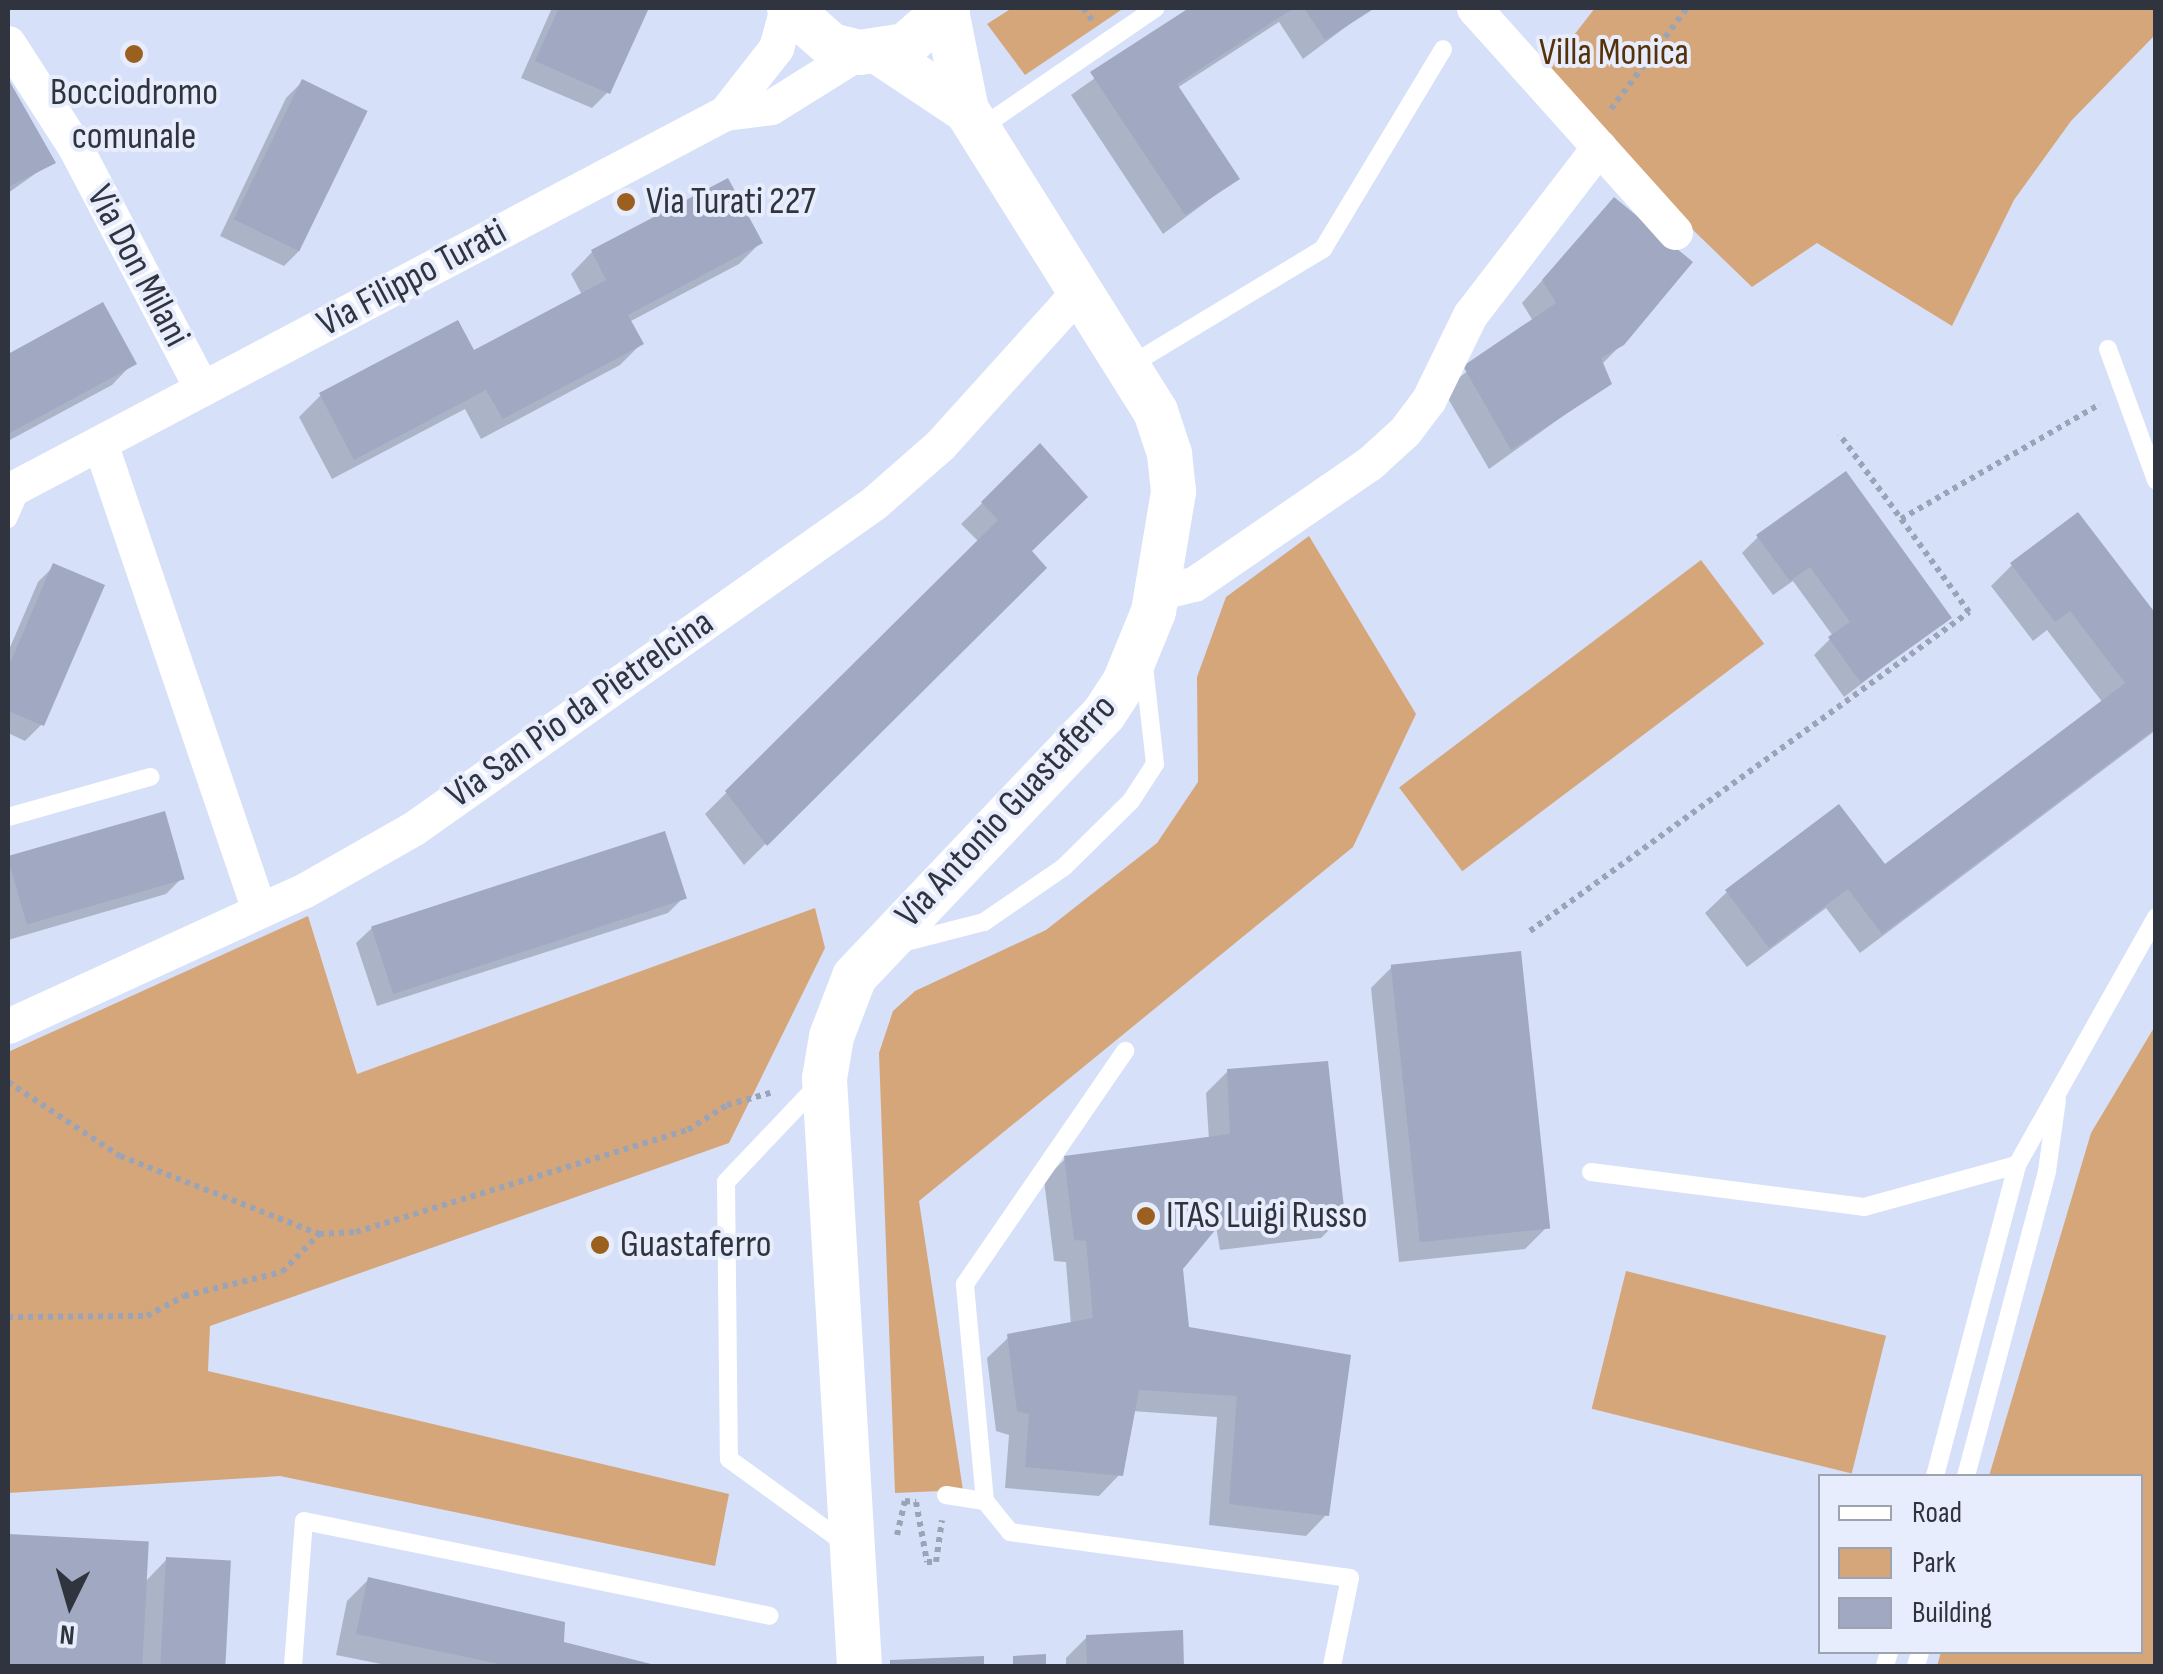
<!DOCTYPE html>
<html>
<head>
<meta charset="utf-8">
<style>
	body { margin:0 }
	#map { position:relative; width:2163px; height:1674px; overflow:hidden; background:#d6e0f9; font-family:"Sofia Sans Condensed",sans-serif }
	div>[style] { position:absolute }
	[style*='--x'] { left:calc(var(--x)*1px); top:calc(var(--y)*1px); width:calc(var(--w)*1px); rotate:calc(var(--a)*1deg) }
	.green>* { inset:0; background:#d6a67b; transform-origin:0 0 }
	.shadow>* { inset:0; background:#0003 }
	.building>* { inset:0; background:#a0a9c1; transform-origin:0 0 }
	.path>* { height:6px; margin-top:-3px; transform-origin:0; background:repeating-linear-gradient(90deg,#9ba3b7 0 5px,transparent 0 10px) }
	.service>* { height:18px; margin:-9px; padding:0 9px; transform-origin:9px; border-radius:9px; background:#fff }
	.minor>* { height:35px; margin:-17.5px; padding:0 17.5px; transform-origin:17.5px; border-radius:17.5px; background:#fff }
	.tertiary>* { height:45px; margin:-22.5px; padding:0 22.5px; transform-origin:22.5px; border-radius:22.5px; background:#fff }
	.dots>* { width:28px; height:28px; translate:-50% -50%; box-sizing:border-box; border:5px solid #e7edfc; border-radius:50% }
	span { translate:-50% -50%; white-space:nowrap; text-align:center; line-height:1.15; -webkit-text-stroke:8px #e7edfc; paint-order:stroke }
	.park-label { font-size:38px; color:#573209 }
	.poi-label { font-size:38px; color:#30343e }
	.left { translate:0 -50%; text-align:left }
	.street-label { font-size:38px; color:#30343e }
	.frame { position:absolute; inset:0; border:10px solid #30343e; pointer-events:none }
	.legend { position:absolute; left:1818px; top:1474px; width:325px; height:180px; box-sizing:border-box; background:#e7edfc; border:2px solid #9ea3b0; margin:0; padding:12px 18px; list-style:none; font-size:30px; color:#30343e }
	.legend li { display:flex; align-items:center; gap:20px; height:50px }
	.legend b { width:50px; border:2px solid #9ea3b0 }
	.north { position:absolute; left:20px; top:1554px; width:100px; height:100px; -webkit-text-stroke:8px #e7edfc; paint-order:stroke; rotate:185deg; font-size:28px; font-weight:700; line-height:40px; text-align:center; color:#30343e }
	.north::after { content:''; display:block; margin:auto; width:35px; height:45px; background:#30343e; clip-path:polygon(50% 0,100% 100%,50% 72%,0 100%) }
</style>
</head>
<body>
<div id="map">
	<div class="green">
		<div style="clip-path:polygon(1012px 8px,1124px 8px,1025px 75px,987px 24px)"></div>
		<div style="clip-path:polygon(1595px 8px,2155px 8px,2155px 35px,2071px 121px,2014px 200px,1952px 326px,1817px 243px,1752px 287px,1603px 143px,1543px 75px)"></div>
		<div style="clip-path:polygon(1309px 536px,1416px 714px,1353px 847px,919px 1201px,963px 1490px,895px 1493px,879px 1053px,893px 1011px,915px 991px,1046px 930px,1157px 843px,1198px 782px,1197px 677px,1226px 597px)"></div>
		<div style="left:1701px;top:560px;width:105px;height:378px;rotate:53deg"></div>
		<div style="clip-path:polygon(815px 908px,825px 948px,729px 1143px,210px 1326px,208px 1371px,729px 1494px,715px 1566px,280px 1476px,8px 1493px,8px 1052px,308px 916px,357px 1074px)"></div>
		<div style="clip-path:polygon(2155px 1026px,2155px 1666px,1937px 1666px,1941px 1652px,2140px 1652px,2140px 1476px,1989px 1476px,2091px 1133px)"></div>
		<div style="left:1626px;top:1271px;width:268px;height:142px;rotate:14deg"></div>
	</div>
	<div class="shadow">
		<div style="clip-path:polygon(552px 8px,646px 8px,608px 92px,592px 108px,521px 78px)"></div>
		<div style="clip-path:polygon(1194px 8px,1371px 8px,1303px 59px,1279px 22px,1177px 88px,1237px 179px,1163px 234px,1071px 95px)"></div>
		<div style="clip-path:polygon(302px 82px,300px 250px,284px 266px,220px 236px,286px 98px)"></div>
		<div style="clip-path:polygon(9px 85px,52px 162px,8px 193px,8px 86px)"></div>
		<div style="clip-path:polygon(1614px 200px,1622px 344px,1601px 365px,1609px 383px,1489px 469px,1443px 390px,1533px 321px,1522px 303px)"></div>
		<div style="clip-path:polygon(760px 243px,739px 264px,629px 322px,641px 344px,620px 365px,481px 439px,465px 409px,332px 479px,299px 417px,320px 396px,456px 323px,472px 353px,582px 295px,571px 274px,592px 252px)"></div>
		<div style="clip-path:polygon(102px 306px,133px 363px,112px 385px,8px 441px,8px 357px)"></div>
		<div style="clip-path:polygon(1040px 446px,1029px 552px,1044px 568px,744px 865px,705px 814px,979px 542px,961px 524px)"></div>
		<div style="clip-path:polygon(1758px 537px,1949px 617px,1844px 697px,1814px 655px,1833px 636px,1793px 581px,1773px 595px,1742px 553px)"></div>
		<div style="clip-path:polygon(2012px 565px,2156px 618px,2156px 730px,1860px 953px,1826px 908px,1747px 967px,1705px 913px,1727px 892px,1884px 867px,2103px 703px,2047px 630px,2033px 641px,1991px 586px)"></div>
		<div style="clip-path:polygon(54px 566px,41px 725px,25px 741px,8px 733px,8px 652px,38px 582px)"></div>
		<div style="clip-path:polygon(164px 814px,182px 878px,166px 894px,8px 940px,8px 859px)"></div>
		<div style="clip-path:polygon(684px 897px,668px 913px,377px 1006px,356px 943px,373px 927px)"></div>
		<div style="clip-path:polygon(1392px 967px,1546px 1228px,1525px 1249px,1399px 1262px,1371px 988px)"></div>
		<div style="clip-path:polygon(1228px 1071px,1343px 1216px,1321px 1238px,1220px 1250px,1216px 1226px,1181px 1268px,1186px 1329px,1327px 1514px,1306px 1536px,1209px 1525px,1217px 1417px,1132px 1411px,1120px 1474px,1099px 1496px,1005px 1488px,1009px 1435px,996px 1431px,987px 1358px,1009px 1337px,1071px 1325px,1066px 1262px,1054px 1261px,1044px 1180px,1065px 1159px,1209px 1140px,1206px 1093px)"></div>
		<div style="clip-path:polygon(8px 1537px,146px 1544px,145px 1582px,167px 1559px,229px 1562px,224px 1666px,8px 1666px)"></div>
		<div style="clip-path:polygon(369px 1579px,561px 1644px,654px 1666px,391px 1666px,336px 1655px,347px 1601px)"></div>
		<div style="clip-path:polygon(1180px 1633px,1182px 1666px,1066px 1666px,1066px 1658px,1087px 1637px)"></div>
	</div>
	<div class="building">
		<div style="clip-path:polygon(559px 8px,649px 8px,610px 94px,535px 61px)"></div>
		<div style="clip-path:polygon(1189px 8px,1294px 8px,1177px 84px,1240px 179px,1185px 215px,1090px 72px)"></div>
		<div style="clip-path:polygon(1304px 8px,1375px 8px,1325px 40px)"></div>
		<div style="left:302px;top:79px;width:73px;height:156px;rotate:26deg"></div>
		<div style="clip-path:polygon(10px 82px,56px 163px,8px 187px,8px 83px)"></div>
		<div style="clip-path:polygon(728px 178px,763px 243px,628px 315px,644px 344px,503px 419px,486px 390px,354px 460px,319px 393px,458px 320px,474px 350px,606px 280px,591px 250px)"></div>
		<div style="clip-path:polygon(1614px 197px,1693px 262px,1624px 345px,1601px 358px,1612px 384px,1511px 450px,1463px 366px,1556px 303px,1542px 280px)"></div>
		<div style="clip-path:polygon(103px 302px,137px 364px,8px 434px,8px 354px)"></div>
		<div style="clip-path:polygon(1040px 443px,1088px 497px,1032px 551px,1047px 568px,767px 846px,725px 791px,998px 520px,981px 502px)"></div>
		<div style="clip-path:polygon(1846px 471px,1952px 618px,1861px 683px,1828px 637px,1850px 622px,1810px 567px,1790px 581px,1756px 535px)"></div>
		<div style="clip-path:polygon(2078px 512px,2156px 614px,2156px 728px,1882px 934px,1848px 889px,1769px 948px,1725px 890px,1839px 804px,1885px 864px,2125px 683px,2070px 611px,2055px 622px,2010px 563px)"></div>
		<div style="clip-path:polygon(53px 563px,105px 585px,44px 726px,8px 711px,8px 668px)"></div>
		<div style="left:165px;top:811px;width:71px;height:164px;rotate:74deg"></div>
		<div style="left:665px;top:831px;width:71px;height:309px;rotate:72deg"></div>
		<div style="left:1521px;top:951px;width:279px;height:131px;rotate:84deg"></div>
		<div style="clip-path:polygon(1328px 1061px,1345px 1217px,1241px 1230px,1236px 1205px,1183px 1269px,1189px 1327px,1351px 1355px,1329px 1516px,1229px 1504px,1237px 1396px,1139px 1390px,1123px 1476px,1025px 1467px,1029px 1414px,1017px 1411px,1007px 1334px,1093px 1318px,1086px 1241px,1074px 1240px,1064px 1156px,1230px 1134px,1227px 1069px)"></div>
		<div style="left:8px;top:1534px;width:141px;height:132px;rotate:3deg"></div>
		<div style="left:166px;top:1557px;width:65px;height:109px;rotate:3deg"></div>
		<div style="clip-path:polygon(368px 1577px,565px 1622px,564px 1642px,659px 1666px,509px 1666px,356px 1634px)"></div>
		<div style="clip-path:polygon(1183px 1630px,1184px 1666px,1087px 1666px,1086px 1635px)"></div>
		<div style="clip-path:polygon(1046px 1654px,1046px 1666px,1013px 1666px,1013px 1656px)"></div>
		<div style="clip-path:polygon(984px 1656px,984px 1666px,890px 1666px,890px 1660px)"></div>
	</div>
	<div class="path">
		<div style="--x:1083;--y:8;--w:15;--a:53"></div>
		<div style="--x:1611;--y:109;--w:126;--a:-53"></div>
		<div style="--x:1901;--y:519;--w:230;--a:-30"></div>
		<div style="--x:1530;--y:931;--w:543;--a:-36"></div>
		<div style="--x:1969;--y:612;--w:220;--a:-126.1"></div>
		<div style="--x:8;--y:1082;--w:134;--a:33.5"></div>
		<div style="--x:120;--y:1156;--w:214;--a:21.4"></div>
		<div style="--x:319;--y:1234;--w:37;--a:-3"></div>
		<div style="--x:356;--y:1232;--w:347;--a:-17.1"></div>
		<div style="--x:688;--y:1130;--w:46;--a:-32.7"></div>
		<div style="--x:727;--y:1105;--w:45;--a:-15.6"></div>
		<div style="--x:8;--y:1317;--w:139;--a:-0.4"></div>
		<div style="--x:147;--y:1316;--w:42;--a:-28.4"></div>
		<div style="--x:184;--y:1296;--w:101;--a:-13.8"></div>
		<div style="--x:282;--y:1272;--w:53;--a:-45.8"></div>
		<div style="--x:897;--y:1535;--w:35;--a:-77"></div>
		<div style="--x:905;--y:1501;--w:11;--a:5"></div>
		<div style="--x:916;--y:1502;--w:61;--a:79.6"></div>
		<div style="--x:927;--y:1562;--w:9;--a:0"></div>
		<div style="--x:936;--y:1562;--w:42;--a:-81.9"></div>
	</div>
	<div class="service">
		<div style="--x:979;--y:129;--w:214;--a:-34.4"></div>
		<div style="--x:2108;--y:349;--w:140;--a:69.9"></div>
		<div style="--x:1129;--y:366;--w:227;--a:-31.1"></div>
		<div style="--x:1323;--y:249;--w:233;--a:-59"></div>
		<div style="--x:8;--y:519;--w:34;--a:-66"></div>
		<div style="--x:8;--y:817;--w:148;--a:-15.7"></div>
		<div style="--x:902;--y:943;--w:85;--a:-14.4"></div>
		<div style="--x:984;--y:922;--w:97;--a:-34.5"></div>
		<div style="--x:1064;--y:867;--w:94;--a:-44.6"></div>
		<div style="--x:1131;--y:801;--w:44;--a:-57"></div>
		<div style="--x:1155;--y:764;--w:99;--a:-96.4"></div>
		<div style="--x:817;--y:1086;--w:132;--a:133.5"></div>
		<div style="--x:726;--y:1182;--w:277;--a:89.4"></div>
		<div style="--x:729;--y:1459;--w:145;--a:36"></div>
		<div style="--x:1591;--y:1172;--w:275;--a:7.3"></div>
		<div style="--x:1864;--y:1207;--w:159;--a:-15.4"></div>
		<div style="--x:1935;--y:1476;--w:322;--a:-75.2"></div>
		<div style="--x:2017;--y:1165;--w:284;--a:-60.7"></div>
		<div style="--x:1966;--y:1476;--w:316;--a:-75.1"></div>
		<div style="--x:2047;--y:1171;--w:72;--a:-82"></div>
		<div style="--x:946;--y:1495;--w:39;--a:9"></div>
		<div style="--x:985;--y:1501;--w:40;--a:51"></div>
		<div style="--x:1010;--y:1532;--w:343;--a:7.7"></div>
		<div style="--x:1350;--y:1578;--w:90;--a:101.6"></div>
		<div style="--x:985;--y:1501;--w:218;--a:-95.3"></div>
		<div style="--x:965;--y:1284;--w:283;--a:-55.5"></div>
		<div style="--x:293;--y:1666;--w:145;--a:-85.7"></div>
		<div style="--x:304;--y:1521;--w:475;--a:11.5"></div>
		<div style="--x:1885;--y:1666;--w:15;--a:-74"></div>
		<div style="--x:1916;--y:1666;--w:15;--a:-74"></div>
	</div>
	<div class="minor">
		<div style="--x:1474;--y:8;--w:301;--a:48.1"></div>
		<div style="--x:8;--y:43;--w:124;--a:57.2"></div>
		<div style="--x:75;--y:147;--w:273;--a:62.3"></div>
		<div style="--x:725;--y:113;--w:83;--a:-51.9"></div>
		<div style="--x:776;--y:48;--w:41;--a:-74.6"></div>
		<div style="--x:100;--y:443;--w:493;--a:71.2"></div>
		<div style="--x:8;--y:491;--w:811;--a:-27.8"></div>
		<div style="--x:725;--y:113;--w:46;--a:-7.4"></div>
		<div style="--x:771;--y:107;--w:104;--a:-32"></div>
		<div style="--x:1157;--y:593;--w:38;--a:-14"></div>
		<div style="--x:1194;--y:584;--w:214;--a:-34.5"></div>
		<div style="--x:1370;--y:463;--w:47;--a:-42.4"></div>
		<div style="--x:1405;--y:431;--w:38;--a:-53"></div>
		<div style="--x:1428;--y:401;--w:96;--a:-64"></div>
		<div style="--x:1470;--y:315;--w:212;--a:-52.5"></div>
		<div style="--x:8;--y:1026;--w:327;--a:-24.6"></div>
		<div style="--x:305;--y:890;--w:125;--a:-29.6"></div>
		<div style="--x:414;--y:828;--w:563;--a:-35.24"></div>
		<div style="--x:874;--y:503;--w:88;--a:-41.3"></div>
		<div style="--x:940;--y:445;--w:210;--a:-47.9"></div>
	</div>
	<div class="tertiary">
		<div style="--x:789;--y:8;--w:56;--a:41.4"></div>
		<div style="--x:831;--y:45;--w:29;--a:14"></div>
		<div style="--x:859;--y:52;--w:47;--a:-8.7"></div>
		<div style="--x:905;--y:45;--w:56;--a:-41.4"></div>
		<div style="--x:879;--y:52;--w:105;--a:33.7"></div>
		<div style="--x:859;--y:1666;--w:589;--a:-93.41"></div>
		<div style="--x:824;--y:1078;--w:43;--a:-80.5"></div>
		<div style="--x:831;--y:1036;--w:64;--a:-69"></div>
		<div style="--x:854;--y:976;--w:361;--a:-46.5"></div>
		<div style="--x:1103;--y:714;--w:38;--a:-57"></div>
		<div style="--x:1124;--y:682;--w:77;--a:-67.8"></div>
		<div style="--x:1153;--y:611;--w:122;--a:-80.5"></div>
		<div style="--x:1173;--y:491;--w:38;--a:-96"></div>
		<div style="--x:1169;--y:453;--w:44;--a:-108.4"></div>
		<div style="--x:1155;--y:411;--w:355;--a:-122.1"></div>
		<div style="--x:966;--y:110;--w:101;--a:-101.4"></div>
	</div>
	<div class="dots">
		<div style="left:134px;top:54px;background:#9b5f20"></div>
		<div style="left:626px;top:202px;background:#9b5f20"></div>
		<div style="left:1146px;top:1216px;background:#9b5f20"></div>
		<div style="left:600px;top:1245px;background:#9b5f20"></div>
	</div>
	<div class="park-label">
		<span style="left:1614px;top:53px">Villa Monica</span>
	</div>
	<div class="poi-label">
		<span style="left:134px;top:115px">Bocciodromo<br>comunale</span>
		<span class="left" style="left:646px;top:202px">Via Turati 227</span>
		<span class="left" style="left:1166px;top:1216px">ITAS Luigi Russo</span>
		<span class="left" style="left:620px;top:1245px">Guastaferro</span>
	</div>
	<div class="street-label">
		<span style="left:138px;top:266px;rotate:62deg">Via Don Milani</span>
		<span style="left:412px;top:278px;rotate:-28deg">Via Filippo Turati</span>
		<span style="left:580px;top:709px;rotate:-35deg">Via San Pio da Pietrelcina</span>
		<span style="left:1006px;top:811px;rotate:-47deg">Via Antonio Guastaferro</span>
	</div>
	<div class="frame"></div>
	<ul class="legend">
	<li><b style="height:12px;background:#fff"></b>Road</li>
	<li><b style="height:28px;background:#d6a67b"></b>Park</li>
	<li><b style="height:28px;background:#a0a9c1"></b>Building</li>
	</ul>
	<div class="north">N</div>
</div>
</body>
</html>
